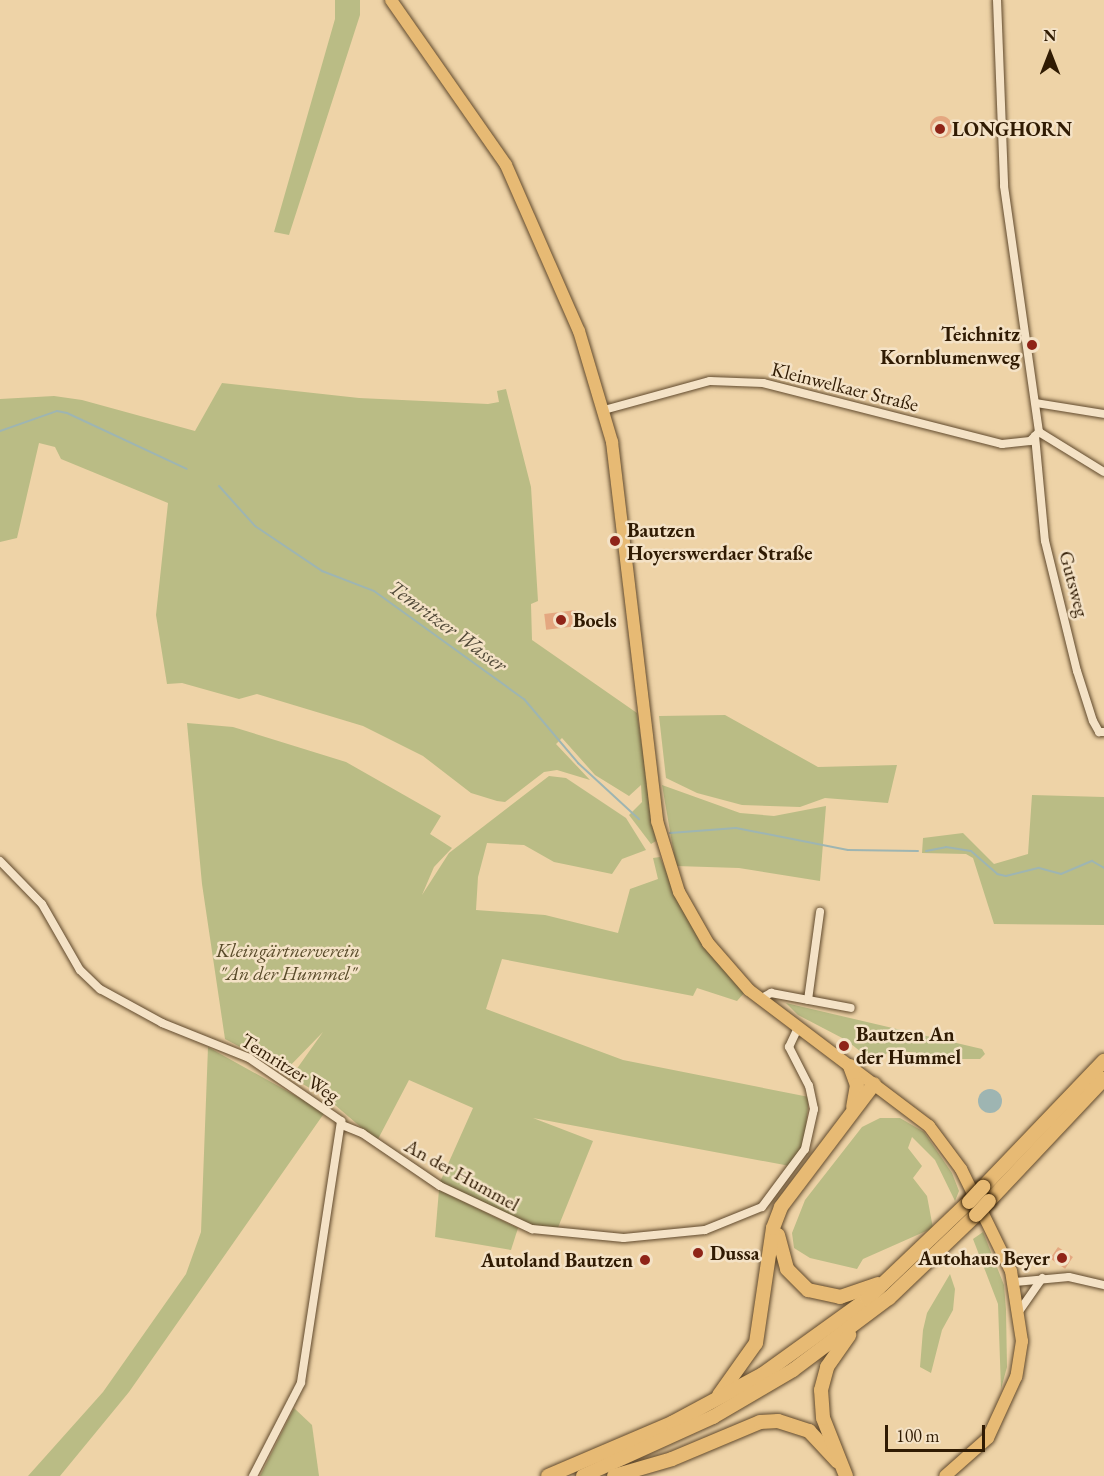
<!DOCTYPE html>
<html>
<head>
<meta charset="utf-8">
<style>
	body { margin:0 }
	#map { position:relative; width:1104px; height:1476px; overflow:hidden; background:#eed3a7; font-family:"EB Garamond",serif }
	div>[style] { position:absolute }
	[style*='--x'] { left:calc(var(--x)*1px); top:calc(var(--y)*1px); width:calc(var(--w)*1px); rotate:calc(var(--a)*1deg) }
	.green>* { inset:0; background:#babc85 }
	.water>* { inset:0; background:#9eb5b2 }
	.round { border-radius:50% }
	.stream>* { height:2px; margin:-1px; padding:0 1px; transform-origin:1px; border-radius:1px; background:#9eb5b2 }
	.building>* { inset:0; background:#e4a780; transform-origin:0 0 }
	.roads { filter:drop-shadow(0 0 2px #60492c) drop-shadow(0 0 2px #60492c) }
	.street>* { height:8px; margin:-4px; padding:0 4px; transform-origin:4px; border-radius:4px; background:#f4e2c6 }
	.primary>* { height:12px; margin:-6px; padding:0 6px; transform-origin:6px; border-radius:6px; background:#e7ba74 }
	.highway>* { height:14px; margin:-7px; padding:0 7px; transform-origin:7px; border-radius:7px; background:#e7ba74 }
	.bridges { filter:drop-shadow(0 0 2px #301b03) drop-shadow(0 0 2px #301b03) }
	.highway-bridge>* { height:14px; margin:-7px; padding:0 7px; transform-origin:7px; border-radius:7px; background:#e7ba74 }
	.dots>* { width:16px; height:16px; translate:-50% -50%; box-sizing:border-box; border:3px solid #f4e2c6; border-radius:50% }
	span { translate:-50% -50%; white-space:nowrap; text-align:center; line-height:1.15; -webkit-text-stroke:5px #f4e2c6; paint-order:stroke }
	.poi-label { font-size:20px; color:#301b03; font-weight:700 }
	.left { translate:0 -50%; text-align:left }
	.right { translate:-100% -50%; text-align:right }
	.street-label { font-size:20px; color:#301b03 }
	.park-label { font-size:20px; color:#594b2a; font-style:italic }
	.water-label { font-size:21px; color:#514938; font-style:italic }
	.north { position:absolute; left:1020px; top:24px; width:60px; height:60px; -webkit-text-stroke:4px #f4e2c6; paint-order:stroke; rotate:0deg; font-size:16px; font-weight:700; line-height:24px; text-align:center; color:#301b03 }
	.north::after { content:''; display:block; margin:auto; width:21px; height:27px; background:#301b03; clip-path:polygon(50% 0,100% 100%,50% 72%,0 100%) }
	.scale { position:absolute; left:885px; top:1425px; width:100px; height:27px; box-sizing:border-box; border:3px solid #301b03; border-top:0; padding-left:8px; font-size:18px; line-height:21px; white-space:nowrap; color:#301b03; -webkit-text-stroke:4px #f4e2c6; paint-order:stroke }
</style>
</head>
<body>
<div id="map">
	<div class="green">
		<div style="clip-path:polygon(335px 0,360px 0,360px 15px,289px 235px,274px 232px,335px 19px)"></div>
		<div style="clip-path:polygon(222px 383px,359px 398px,488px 404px,499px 402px,497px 391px,506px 389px,531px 487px,538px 601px,531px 604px,532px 640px,637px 713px,656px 841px,651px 844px,629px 815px,642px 802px,641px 785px,629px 796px,595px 775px,562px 738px,556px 744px,590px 780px,557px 770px,544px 772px,505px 802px,497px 801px,471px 793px,423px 756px,363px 726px,257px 694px,239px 699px,182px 683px,167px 684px,156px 615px,168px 503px,61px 459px,55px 447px,39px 443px,17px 538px,0 542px,0 399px,54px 396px,82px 400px,195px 431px)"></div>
		<div style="clip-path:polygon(725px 715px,818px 767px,897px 765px,888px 803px,825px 798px,800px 807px,742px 805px,697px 793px,666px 778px,659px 716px)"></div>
		<div style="clip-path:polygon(187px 723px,233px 727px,346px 762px,441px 816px,430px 834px,452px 848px,434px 867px,422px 895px,449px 853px,549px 776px,566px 778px,626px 818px,646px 850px,622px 859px,612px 874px,554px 862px,524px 845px,487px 843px,478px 877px,476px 910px,545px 915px,618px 933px,630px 889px,658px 879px,653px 858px,660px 857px,677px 897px,745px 992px,737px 1001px,697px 988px,693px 996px,502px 959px,486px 1009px,623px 1060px,809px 1097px,804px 1146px,790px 1166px,533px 1118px,593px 1141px,557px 1230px,521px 1222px,440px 1182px,473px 1108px,409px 1080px,377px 1141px,328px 1099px,291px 1077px,323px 1032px,285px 1071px,225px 1039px,202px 884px)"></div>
		<div style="clip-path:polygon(662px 785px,740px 813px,774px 816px,826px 806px,820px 881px,739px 868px,676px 866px)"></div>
		<div style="clip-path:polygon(1032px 795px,1104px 797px,1104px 925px,994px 924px,973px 858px,966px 854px,922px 853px,923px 838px,963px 833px,994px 864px,1028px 854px)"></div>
		<div style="clip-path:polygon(786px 1003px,982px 1049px,985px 1054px,980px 1059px,960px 1059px,901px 1051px,887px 1053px,875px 1063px,846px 1040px,798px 1015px)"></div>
		<div style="clip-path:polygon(208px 1047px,325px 1112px,129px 1392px,60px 1476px,28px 1476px,103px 1392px,186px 1274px,201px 1232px)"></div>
		<div style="clip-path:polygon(880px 1118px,900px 1118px,924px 1132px,952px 1173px,959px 1191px,955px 1201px,935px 1160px,912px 1137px,908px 1148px,922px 1166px,913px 1178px,927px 1196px,933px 1228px,863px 1259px,857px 1269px,810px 1258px,794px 1248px,792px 1233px,805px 1200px,862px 1127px)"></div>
		<div style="clip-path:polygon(439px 1190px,518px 1228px,511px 1250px,435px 1237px)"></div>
		<div style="clip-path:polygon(983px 1232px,1004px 1285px,1006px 1310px,1007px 1367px,1001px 1389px,998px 1304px,973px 1239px)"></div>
		<div style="clip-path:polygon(950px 1274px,955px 1289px,953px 1310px,942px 1330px,931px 1373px,920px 1367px,923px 1330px,927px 1313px)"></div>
		<div style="clip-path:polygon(294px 1408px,312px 1425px,319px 1476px,260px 1476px)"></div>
	</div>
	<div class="water">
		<div class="round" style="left:978px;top:1089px;width:24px;height:24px"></div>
	</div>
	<div class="stream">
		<div style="--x:0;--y:431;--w:60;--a:-19.3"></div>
		<div style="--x:57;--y:411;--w:10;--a:11"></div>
		<div style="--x:67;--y:413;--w:132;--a:25"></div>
		<div style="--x:219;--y:486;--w:54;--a:48"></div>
		<div style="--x:255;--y:526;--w:81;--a:33.9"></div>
		<div style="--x:322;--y:571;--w:56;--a:21"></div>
		<div style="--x:374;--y:591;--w:185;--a:35.8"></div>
		<div style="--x:524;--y:699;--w:84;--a:49.8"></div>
		<div style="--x:578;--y:763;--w:83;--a:42.6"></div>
		<div style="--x:670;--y:833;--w:66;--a:-4.3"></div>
		<div style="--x:736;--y:828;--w:114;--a:11.1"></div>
		<div style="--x:848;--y:850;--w:70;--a:0.8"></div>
		<div style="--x:926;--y:851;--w:20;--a:-11"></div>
		<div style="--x:946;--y:847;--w:25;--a:9"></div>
		<div style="--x:971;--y:851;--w:35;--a:41"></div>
		<div style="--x:997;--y:874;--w:9;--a:13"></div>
		<div style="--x:1006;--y:876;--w:34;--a:-14"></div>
		<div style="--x:1039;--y:868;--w:23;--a:15"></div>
		<div style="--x:1061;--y:874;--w:34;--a:-23"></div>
		<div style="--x:1092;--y:861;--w:14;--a:30"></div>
	</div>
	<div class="building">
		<div class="round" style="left:930px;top:116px;width:22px;height:22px"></div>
		<div style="left:576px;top:610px;width:16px;height:32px;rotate:83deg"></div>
		<div style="left:1058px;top:1247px;width:18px;height:14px;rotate:34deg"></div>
	</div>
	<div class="roads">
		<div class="street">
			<div style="--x:997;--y:0;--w:186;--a:87.8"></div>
			<div style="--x:1004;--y:186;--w:248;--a:81.9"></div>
			<div style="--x:1036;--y:403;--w:69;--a:9.2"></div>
			<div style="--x:604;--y:410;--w:110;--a:-15.3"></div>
			<div style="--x:710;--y:381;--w:53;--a:2.2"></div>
			<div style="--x:763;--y:383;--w:247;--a:14.3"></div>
			<div style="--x:1002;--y:444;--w:28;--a:-6"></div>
			<div style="--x:1030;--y:441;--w:13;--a:-45"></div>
			<div style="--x:1039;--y:432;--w:76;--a:31.6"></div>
			<div style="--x:1035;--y:436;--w:105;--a:84.6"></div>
			<div style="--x:1045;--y:541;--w:134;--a:76.2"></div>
			<div style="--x:1077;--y:671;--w:52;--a:72.3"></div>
			<div style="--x:1093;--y:721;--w:13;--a:61"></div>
			<div style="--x:1099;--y:732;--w:5;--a:0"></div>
			<div style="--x:0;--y:861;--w:60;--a:45.7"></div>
			<div style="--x:42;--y:904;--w:76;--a:60.1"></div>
			<div style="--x:80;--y:970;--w:28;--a:44"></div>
			<div style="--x:100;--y:989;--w:71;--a:28.7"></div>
			<div style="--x:162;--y:1023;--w:94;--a:21.9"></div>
			<div style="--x:249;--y:1058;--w:112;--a:34.4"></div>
			<div style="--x:341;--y:1121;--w:265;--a:98.7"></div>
			<div style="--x:301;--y:1383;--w:105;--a:117.3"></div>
			<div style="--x:760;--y:999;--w:13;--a:-29"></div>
			<div style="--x:771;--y:993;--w:81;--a:10.6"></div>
			<div style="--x:808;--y:1000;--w:89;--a:-82.2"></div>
			<div style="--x:342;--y:1125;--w:22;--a:22"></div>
			<div style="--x:362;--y:1133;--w:94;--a:34.2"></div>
			<div style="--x:440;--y:1186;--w:102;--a:25.1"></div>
			<div style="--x:532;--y:1229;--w:92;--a:5.6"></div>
			<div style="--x:624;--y:1238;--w:81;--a:-5.6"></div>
			<div style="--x:705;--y:1230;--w:61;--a:-22"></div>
			<div style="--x:762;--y:1207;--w:72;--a:-53.4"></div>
			<div style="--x:805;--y:1149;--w:41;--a:-77.3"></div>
			<div style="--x:814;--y:1109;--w:24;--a:-102"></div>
			<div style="--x:809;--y:1086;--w:44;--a:-117.1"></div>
			<div style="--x:789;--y:1047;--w:21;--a:-65"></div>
			<div style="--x:1015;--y:1282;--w:54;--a:-5.3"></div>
			<div style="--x:1069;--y:1277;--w:36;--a:13"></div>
			<div style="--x:1020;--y:1310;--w:39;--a:-55"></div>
		</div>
		<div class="primary">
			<div style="--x:391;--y:0;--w:201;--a:55.1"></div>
			<div style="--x:506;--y:165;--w:181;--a:66.3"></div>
			<div style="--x:579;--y:331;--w:116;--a:73.4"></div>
			<div style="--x:612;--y:442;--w:382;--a:83.2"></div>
			<div style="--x:657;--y:821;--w:74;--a:72.8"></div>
			<div style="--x:679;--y:892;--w:59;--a:60.4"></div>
			<div style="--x:708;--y:943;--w:62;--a:48.9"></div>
			<div style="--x:749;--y:990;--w:226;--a:37.1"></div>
			<div style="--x:929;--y:1126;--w:54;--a:53.3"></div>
			<div style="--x:961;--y:1169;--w:114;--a:63.9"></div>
			<div style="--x:1011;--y:1271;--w:71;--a:81.1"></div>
			<div style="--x:1022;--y:1341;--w:36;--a:99"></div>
			<div style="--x:1016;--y:1377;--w:67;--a:114.7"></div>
			<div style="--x:988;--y:1438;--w:57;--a:138.5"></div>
		</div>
		<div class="highway">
			<div style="--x:850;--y:1066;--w:20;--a:70"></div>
			<div style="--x:857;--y:1085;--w:22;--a:100"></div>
			<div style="--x:983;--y:1187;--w:175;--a:-46.2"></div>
			<div style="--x:989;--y:1201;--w:168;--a:-46.7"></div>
			<div style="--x:778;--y:1235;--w:35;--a:75"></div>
			<div style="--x:787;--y:1269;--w:30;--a:45"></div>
			<div style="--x:808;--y:1290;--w:33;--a:12"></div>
			<div style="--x:840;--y:1297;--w:40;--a:-18.9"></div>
			<div style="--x:719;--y:1395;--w:64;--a:-54.6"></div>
			<div style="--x:756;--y:1343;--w:116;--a:-81.6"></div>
			<div style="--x:773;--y:1228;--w:22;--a:-69"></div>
			<div style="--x:781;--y:1207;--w:154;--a:-52.9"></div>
			<div style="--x:548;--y:1476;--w:135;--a:-23.1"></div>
			<div style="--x:672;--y:1423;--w:103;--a:-28.3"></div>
			<div style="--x:763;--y:1374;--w:128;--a:-35.8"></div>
			<div style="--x:867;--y:1299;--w:141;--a:-43.6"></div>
			<div style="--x:583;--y:1476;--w:143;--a:-24.4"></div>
			<div style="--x:713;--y:1417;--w:93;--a:-30.4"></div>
			<div style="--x:793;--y:1370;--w:120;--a:-36.9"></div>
			<div style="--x:889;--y:1298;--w:120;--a:-43.7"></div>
			<div style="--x:614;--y:1476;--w:60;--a:-16.3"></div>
			<div style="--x:672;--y:1459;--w:95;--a:-22.8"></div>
			<div style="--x:760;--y:1422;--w:18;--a:-3"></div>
			<div style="--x:778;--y:1421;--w:33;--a:18"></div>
			<div style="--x:809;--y:1431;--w:42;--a:46.9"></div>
			<div style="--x:846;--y:1476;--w:62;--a:-111.6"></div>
			<div style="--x:823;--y:1418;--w:28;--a:-94"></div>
			<div style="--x:821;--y:1390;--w:24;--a:-75"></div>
			<div style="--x:827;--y:1367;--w:39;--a:-55"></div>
		</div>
	</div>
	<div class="bridges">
		<div class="highway-bridge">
			<div style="--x:969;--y:1202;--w:21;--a:-47"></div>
			<div style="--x:976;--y:1215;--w:19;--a:-47"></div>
		</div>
	</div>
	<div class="dots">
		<div style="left:940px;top:129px;background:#8f2418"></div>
		<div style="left:1032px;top:345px;background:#8f2418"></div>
		<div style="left:615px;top:541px;background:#8f2418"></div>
		<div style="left:561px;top:620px;background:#8f2418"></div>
		<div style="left:844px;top:1046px;background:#8f2418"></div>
		<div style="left:698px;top:1253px;background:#8f2418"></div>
		<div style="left:1062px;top:1258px;background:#8f2418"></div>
		<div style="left:645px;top:1260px;background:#8f2418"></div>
	</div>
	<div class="poi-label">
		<span class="left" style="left:952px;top:129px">LONGHORN</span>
		<span class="right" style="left:1020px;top:346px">Teichnitz<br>Kornblumenweg</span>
		<span class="left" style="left:627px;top:542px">Bautzen<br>Hoyerswerdaer Straße</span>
		<span class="left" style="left:573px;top:620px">Boels</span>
		<span class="left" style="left:856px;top:1046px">Bautzen An<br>der Hummel</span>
		<span class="left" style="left:710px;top:1253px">Dussa</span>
		<span class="right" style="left:1050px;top:1258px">Autohaus Beyer</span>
		<span class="right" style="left:633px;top:1260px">Autoland Bautzen</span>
	</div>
	<div class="street-label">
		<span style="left:845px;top:387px;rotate:14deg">Kleinwelkaer Straße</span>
		<span style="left:1074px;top:584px;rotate:75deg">Gutsweg</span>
		<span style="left:290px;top:1068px;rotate:32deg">Temritzer Weg</span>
		<span style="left:462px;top:1175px;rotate:29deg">An der Hummel</span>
	</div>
	<div class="park-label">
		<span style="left:288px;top:962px">Kleingärtnerverein<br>"An der Hummel"</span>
	</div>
	<div class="water-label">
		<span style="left:448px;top:626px;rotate:36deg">Temritzer Wasser</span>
	</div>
	<div class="north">N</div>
	<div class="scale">100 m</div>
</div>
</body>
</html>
